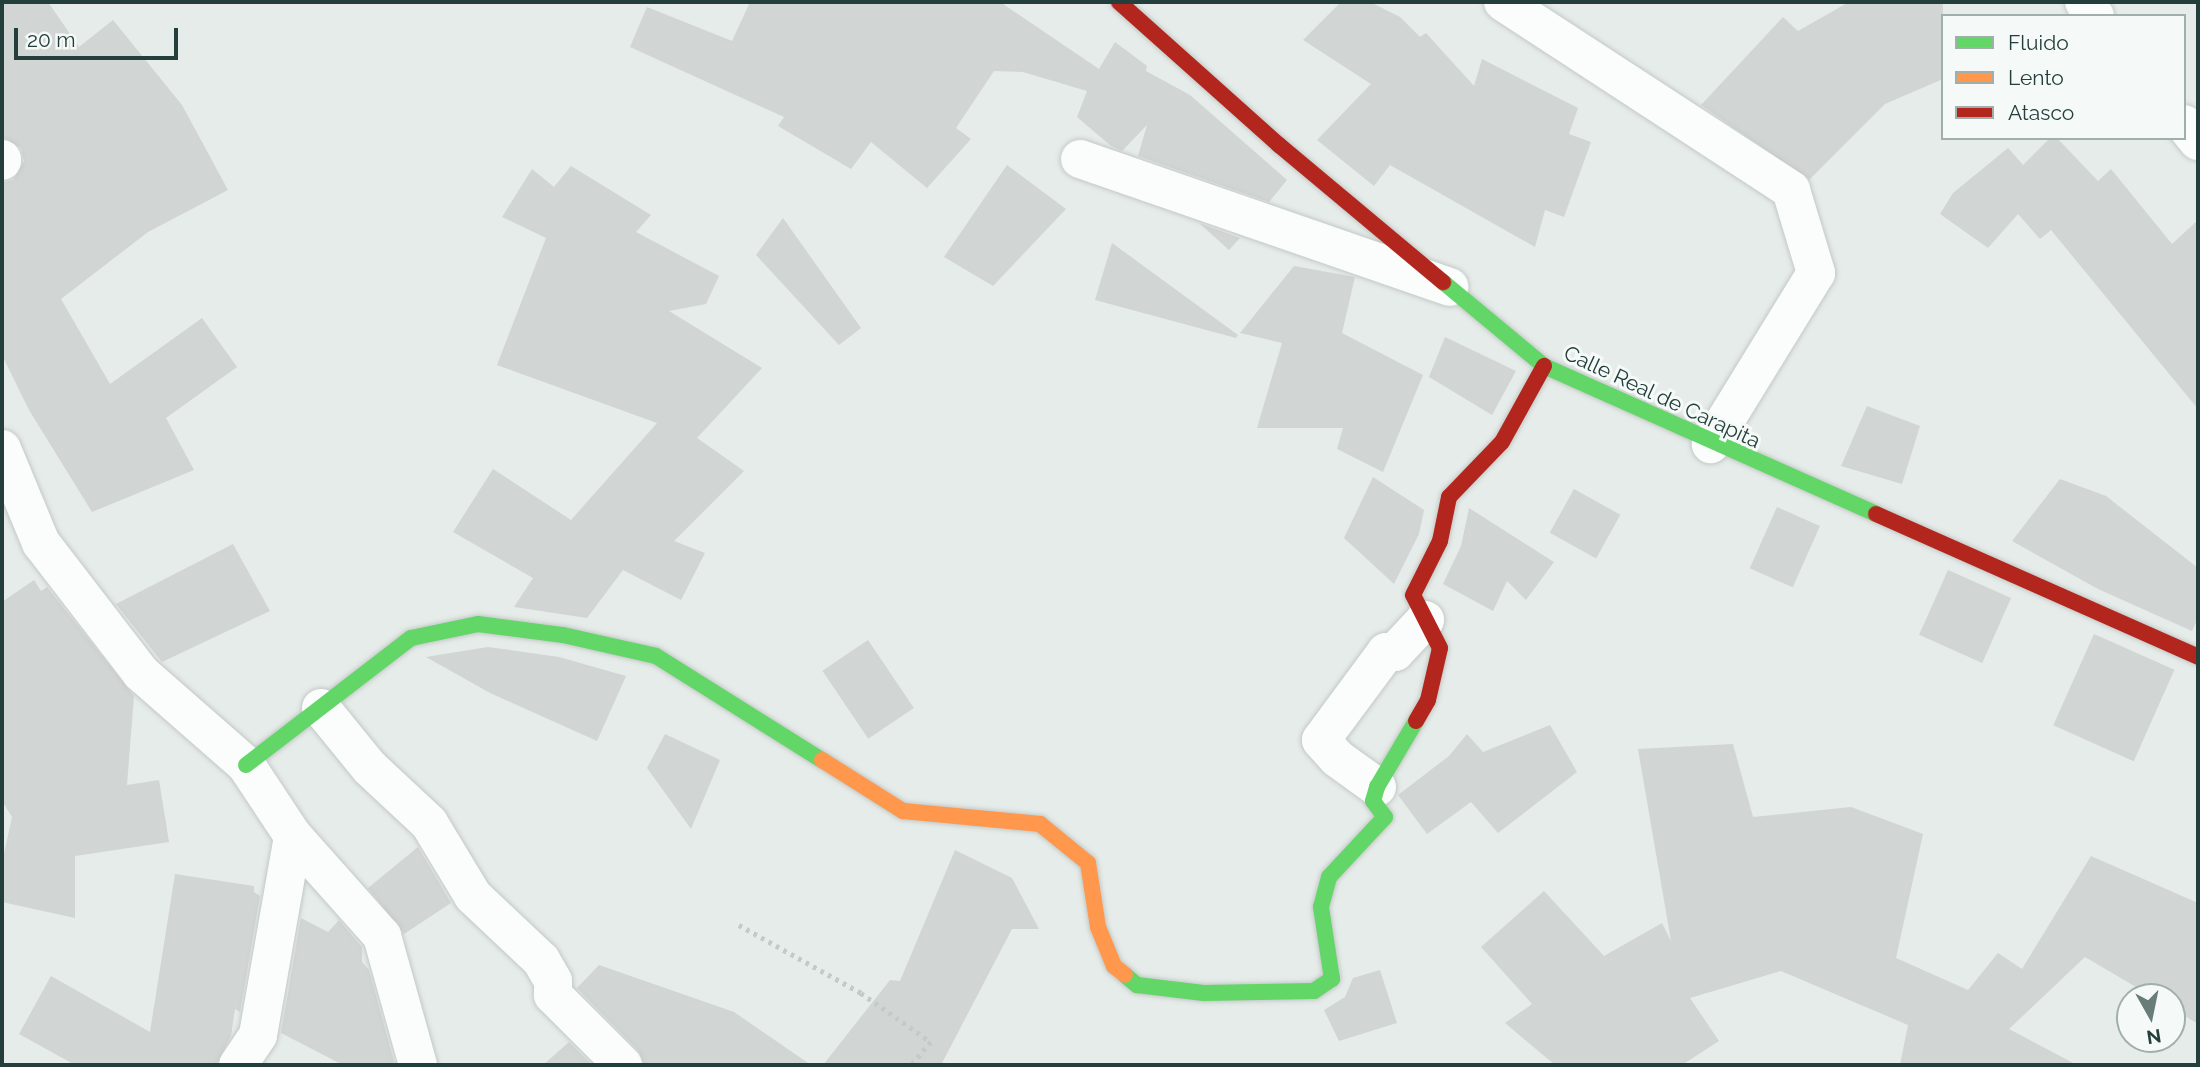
<!DOCTYPE html>
<html>
<head>
<meta charset="utf-8">
<style>
	body { margin:0 }
	#map { position:relative; width:2200px; height:1067px; overflow:hidden; background:#e6ece9; font-family:Raleway,sans-serif }
	div>[style] { position:absolute }
	[style*='--x'] { left:calc(var(--x)*1px); top:calc(var(--y)*1px); width:calc(var(--w)*1px); rotate:calc(var(--a)*1deg) }
	.building>* { inset:0; background:#d1d5d4; transform-origin:0 0 }
	.path>* { height:4.5px; margin-top:-2.25px; transform-origin:0; background:repeating-linear-gradient(90deg,#c2cbc9 0 3.5px,transparent 0 8.5px) }
	.roads { filter:drop-shadow(0 0 2px #c3c9c7) drop-shadow(0 0 2px #c3c9c7) }
	.street>* { height:38px; margin:-19px; padding:0 19px; transform-origin:19px; border-radius:19px; background:#fbfcfc }
	.fast>* { height:16px; margin:-8px; padding:0 8px; transform-origin:8px; border-radius:8px; background:#63d668 }
	.slow>* { height:16px; margin:-8px; padding:0 8px; transform-origin:8px; border-radius:8px; background:#ff974d }
	.jam>* { height:16px; margin:-8px; padding:0 8px; transform-origin:8px; border-radius:8px; background:#b3261e }
	span { translate:-50% -50%; white-space:nowrap; text-align:center; line-height:1.15; -webkit-text-stroke:6px #f5faf8; paint-order:stroke }
	.street-label { font-size:21px; color:#243f3b }
	.frame { position:absolute; inset:0; border:4px solid #243f3b; pointer-events:none }
	.legend { position:absolute; left:1941px; top:14px; width:245px; height:126px; box-sizing:border-box; background:#f5faf8; border:2px solid #a1afac; margin:0; padding:9px 12px; list-style:none; font-size:21px; color:#243f3b }
	.legend li { display:flex; align-items:center; gap:14px; height:35px }
	.legend b { width:35px; border:2px solid #a1afac }
	.north { position:absolute; left:2116px; top:983px; width:70px; height:70px; box-sizing:border-box; background:#f5faf8; border:2px solid #a1afac; border-radius:50%; rotate:171deg; font-size:19px; font-weight:700; line-height:28px; text-align:center; color:#243f3b }
	.north::after { content:''; display:block; margin:auto; width:24px; height:32px; background:#687c78; clip-path:polygon(50% 0,100% 100%,50% 72%,0 100%) }
	.scale { position:absolute; left:14px; top:28px; width:164px; height:32px; box-sizing:border-box; border:4px solid #243f3b; border-top:0; padding-left:9px; font-size:21px; line-height:24px; white-space:nowrap; color:#243f3b; -webkit-text-stroke:5px #f5faf8; paint-order:stroke }
</style>
</head>
<body>
<div id="map">
	<div class="building">
		<div style="clip-path:polygon(2px 2px,48px 2px,79px 47px,113px 20px,182px 105px,228px 190px,148px 232px,61px 299px,110px 384px,202px 318px,237px 367px,166px 418px,194px 470px,92px 512px,29px 410px,2px 355px,2px 183px,13px 180px,24px 161px,21px 148px,2px 137px)"></div>
		<div style="clip-path:polygon(750px 2px,1000px 2px,1099px 69px,1115px 42px,1147px 66px,1146px 71px,1190px 95px,1287px 180px,1269px 202px,1138px 156px,1147px 125px,1122px 151px,1111px 146px,1077px 117px,1087px 91px,1023px 72px,994px 71px,956px 128px,971px 139px,927px 188px,871px 142px,851px 169px,778px 126px,784px 117px,630px 47px,647px 7px,732px 41px)"></div>
		<div style="clip-path:polygon(1341px 2px,1370px 2px,1400px 17px,1420px 37px,1426px 33px,1474px 86px,1482px 59px,1578px 108px,1569px 134px,1591px 142px,1564px 217px,1545px 210px,1535px 247px,1390px 165px,1374px 186px,1317px 140px,1371px 84px,1303px 40px)"></div>
		<div style="clip-path:polygon(1849px 2px,1943px 2px,1943px 79px,1885px 104px,1809px 180px,1701px 105px,1783px 17px,1798px 31px)"></div>
		<div style="clip-path:polygon(2050px 138px,2057px 138px,2098px 181px,2111px 169px,2172px 244px,2198px 220px,2198px 409px,2051px 230px,2040px 239px,2018px 214px,1988px 248px,1940px 214px,1953px 193px,2008px 148px,2023px 165px)"></div>
		<div style="clip-path:polygon(1007px 165px,1066px 209px,993px 286px,944px 257px)"></div>
		<div style="clip-path:polygon(571px 166px,651px 215px,636px 232px,719px 276px,706px 304px,669px 311px,762px 368px,697px 438px,744px 471px,674px 541px,705px 553px,681px 600px,623px 570px,587px 618px,514px 607px,533px 578px,453px 532px,493px 469px,571px 520px,657px 423px,497px 365px,546px 238px,502px 217px,532px 169px,554px 187px)"></div>
		<div style="clip-path:polygon(783px 218px,861px 328px,839px 345px,756px 255px)"></div>
		<div style="clip-path:polygon(1199px 223px,1240px 238px,1229px 250px)"></div>
		<div style="clip-path:polygon(1112px 243px,1238px 335px,1236px 338px,1095px 300px)"></div>
		<div style="clip-path:polygon(1294px 266px,1355px 277px,1342px 333px,1423px 375px,1383px 472px,1337px 449px,1343px 428px,1257px 428px,1282px 343px,1240px 333px)"></div>
		<div style="clip-path:polygon(1445px 337px,1516px 371px,1492px 415px,1429px 377px)"></div>
		<div style="clip-path:polygon(1867px 406px,1920px 426px,1902px 484px,1841px 466px)"></div>
		<div style="clip-path:polygon(1373px 477px,1424px 510px,1419px 534px,1394px 584px,1344px 538px)"></div>
		<div style="clip-path:polygon(2060px 479px,2106px 496px,2198px 568px,2198px 618px,2192px 631px,2098px 589px,2012px 541px)"></div>
		<div style="left:1574px;top:489px;width:53px;height:50px;rotate:29deg"></div>
		<div style="left:1777px;top:507px;width:47px;height:67px;rotate:24deg"></div>
		<div style="clip-path:polygon(1469px 508px,1554px 562px,1526px 600px,1507px 581px,1493px 611px,1443px 584px,1461px 546px)"></div>
		<div style="clip-path:polygon(233px 544px,270px 611px,162px 662px,116px 604px)"></div>
		<div style="left:1948px;top:570px;width:69px;height:71px;rotate:24deg"></div>
		<div style="clip-path:polygon(34px 580px,41px 591px,47px 587px,134px 696px,127px 785px,159px 780px,169px 842px,75px 856px,75px 918px,2px 902px,2px 863px,12px 817px,2px 801px,2px 602px)"></div>
		<div style="left:2094px;top:634px;width:88px;height:100px;rotate:24deg"></div>
		<div style="left:868px;top:640px;width:82px;height:55px;rotate:56deg"></div>
		<div style="clip-path:polygon(488px 647px,559px 657px,626px 676px,597px 741px,490px 693px,426px 657px)"></div>
		<div style="clip-path:polygon(1550px 725px,1577px 772px,1498px 833px,1471px 802px,1427px 834px,1398px 795px,1449px 756px,1467px 734px,1483px 752px)"></div>
		<div style="clip-path:polygon(665px 734px,720px 760px,691px 829px,647px 768px)"></div>
		<div style="clip-path:polygon(1733px 744px,1753px 817px,1851px 807px,1923px 834px,1896px 958px,1968px 990px,1998px 953px,2022px 969px,2091px 856px,2198px 903px,2198px 1024px,2172px 1008px,2172px 997px,2153px 997px,2085px 957px,2009px 1029px,2077px 1065px,1900px 1065px,1908px 1025px,1781px 971px,1690px 998px,1719px 1041px,1682px 1065px,1555px 1065px,1505px 1023px,1532px 1004px,1481px 947px,1544px 891px,1604px 956px,1662px 923px,1671px 941px,1638px 749px)"></div>
		<div style="clip-path:polygon(418px 847px,451px 903px,404px 934px,368px 888px)"></div>
		<div style="clip-path:polygon(955px 850px,1012px 878px,1039px 929px,1012px 929px,941px 1065px,823px 1065px,890px 980px,900px 981px)"></div>
		<div style="clip-path:polygon(175px 874px,254px 886px,254px 892px,260px 896px,240px 1012px,235px 1009px,231px 1036px,216px 1065px,75px 1065px,19px 1034px,51px 976px,150px 1032px)"></div>
		<div style="clip-path:polygon(301px 918px,328px 932px,339px 920px,362px 947px,362px 962px,369px 970px,395px 1065px,343px 1065px,281px 1033px)"></div>
		<div style="clip-path:polygon(599px 965px,734px 1012px,811px 1065px,644px 1065px,638px 1050px,577px 988px)"></div>
		<div style="clip-path:polygon(1380px 970px,1397px 1023px,1339px 1041px,1324px 1010px,1345px 997px,1353px 978px)"></div>
		<div style="clip-path:polygon(569px 1042px,592px 1065px,543px 1065px)"></div>
	</div>
	<div class="path">
		<div style="--x:739;--y:925;--w:140;--a:29.1"></div>
		<div style="--x:861;--y:993;--w:85;--a:35"></div>
		<div style="--x:931;--y:1042;--w:30;--a:130"></div>
	</div>
	<div class="roads">
		<div class="street">
			<div style="--x:1503;--y:2;--w:344;--a:33.1"></div>
			<div style="--x:1791;--y:190;--w:87;--a:73.2"></div>
			<div style="--x:1816;--y:273;--w:201;--a:121.6"></div>
			<div style="--x:2084;--y:2;--w:18;--a:52"></div>
			<div style="--x:2184;--y:124;--w:22;--a:51"></div>
			<div style="--x:2;--y:159;--w:2;--a:90"></div>
			<div style="--x:1080;--y:159;--w:391;--a:19.1"></div>
			<div style="--x:2;--y:449;--w:102;--a:67.5"></div>
			<div style="--x:41;--y:543;--w:164;--a:52.4"></div>
			<div style="--x:141;--y:673;--w:140;--a:41.2"></div>
			<div style="--x:246;--y:765;--w:85;--a:56.5"></div>
			<div style="--x:293;--y:836;--w:134;--a:48.3"></div>
			<div style="--x:382;--y:936;--w:134;--a:74.4"></div>
			<div style="--x:321;--y:708;--w:77;--a:50.8"></div>
			<div style="--x:370;--y:768;--w:81;--a:43"></div>
			<div style="--x:429;--y:823;--w:85;--a:58.9"></div>
			<div style="--x:473;--y:896;--w:93;--a:43.3"></div>
			<div style="--x:541;--y:960;--w:24;--a:60"></div>
			<div style="--x:553;--y:981;--w:14;--a:90"></div>
			<div style="--x:553;--y:995;--w:99;--a:45"></div>
			<div style="--x:1377;--y:787;--w:49;--a:-144.1"></div>
			<div style="--x:1337;--y:758;--w:24;--a:-132"></div>
			<div style="--x:1321;--y:740;--w:109;--a:-53.5"></div>
			<div style="--x:1386;--y:652;--w:9;--a:0"></div>
			<div style="--x:1395;--y:652;--w:44;--a:-46.8"></div>
			<div style="--x:238;--y:1065;--w:36;--a:-56"></div>
			<div style="--x:258;--y:1035;--w:202;--a:-80"></div>
		</div>
		<div class="fast">
			<div style="--x:1443;--y:282;--w:131;--a:39.7"></div>
			<div style="--x:1544;--y:366;--w:363;--a:24"></div>
			<div style="--x:246;--y:765;--w:208;--a:-37.6"></div>
			<div style="--x:411;--y:638;--w:68;--a:-11.8"></div>
			<div style="--x:478;--y:624;--w:86;--a:7.4"></div>
			<div style="--x:563;--y:635;--w:95;--a:12.7"></div>
			<div style="--x:656;--y:656;--w:196;--a:32.1"></div>
			<div style="--x:1125;--y:975;--w:16;--a:40"></div>
			<div style="--x:1137;--y:985;--w:67;--a:6.8"></div>
			<div style="--x:1204;--y:993;--w:110;--a:-1"></div>
			<div style="--x:1314;--y:991;--w:22;--a:-34"></div>
			<div style="--x:1332;--y:979;--w:73;--a:-98.7"></div>
			<div style="--x:1321;--y:907;--w:31;--a:-75"></div>
			<div style="--x:1329;--y:877;--w:82;--a:-47"></div>
			<div style="--x:1385;--y:817;--w:20;--a:-127"></div>
			<div style="--x:1373;--y:801;--w:15;--a:-74"></div>
			<div style="--x:1377;--y:787;--w:77;--a:-59.4"></div>
		</div>
		<div class="slow">
			<div style="--x:822;--y:760;--w:96;--a:32.2"></div>
			<div style="--x:903;--y:811;--w:138;--a:5.4"></div>
			<div style="--x:1040;--y:824;--w:62;--a:39.1"></div>
			<div style="--x:1088;--y:863;--w:65;--a:81.1"></div>
			<div style="--x:1098;--y:927;--w:42;--a:67.7"></div>
			<div style="--x:1114;--y:966;--w:14;--a:39"></div>
		</div>
		<div class="jam">
			<div style="--x:1119;--y:2;--w:215;--a:41.8"></div>
			<div style="--x:1279;--y:145;--w:214;--a:39.9"></div>
			<div style="--x:1876;--y:514;--w:352;--a:23.9"></div>
			<div style="--x:1416;--y:721;--w:24;--a:-60"></div>
			<div style="--x:1428;--y:700;--w:53;--a:-77"></div>
			<div style="--x:1440;--y:648;--w:59;--a:-117"></div>
			<div style="--x:1413;--y:595;--w:60;--a:-63.4"></div>
			<div style="--x:1440;--y:541;--w:45;--a:-78.4"></div>
			<div style="--x:1449;--y:497;--w:76;--a:-46.1"></div>
			<div style="--x:1502;--y:442;--w:87;--a:-61.1"></div>
		</div>
	</div>
	<div class="street-label">
		<span style="left:1662px;top:397px;rotate:25deg">Calle Real de Carapita</span>
	</div>
	<div class="frame"></div>
	<ul class="legend">
	<li><b style="height:9px;background:#63d668"></b>Fluido</li>
	<li><b style="height:9px;background:#ff974d"></b>Lento</li>
	<li><b style="height:9px;background:#b3261e"></b>Atasco</li>
	</ul>
	<div class="north">N</div>
	<div class="scale">20 m</div>
</div>
</body>
</html>
